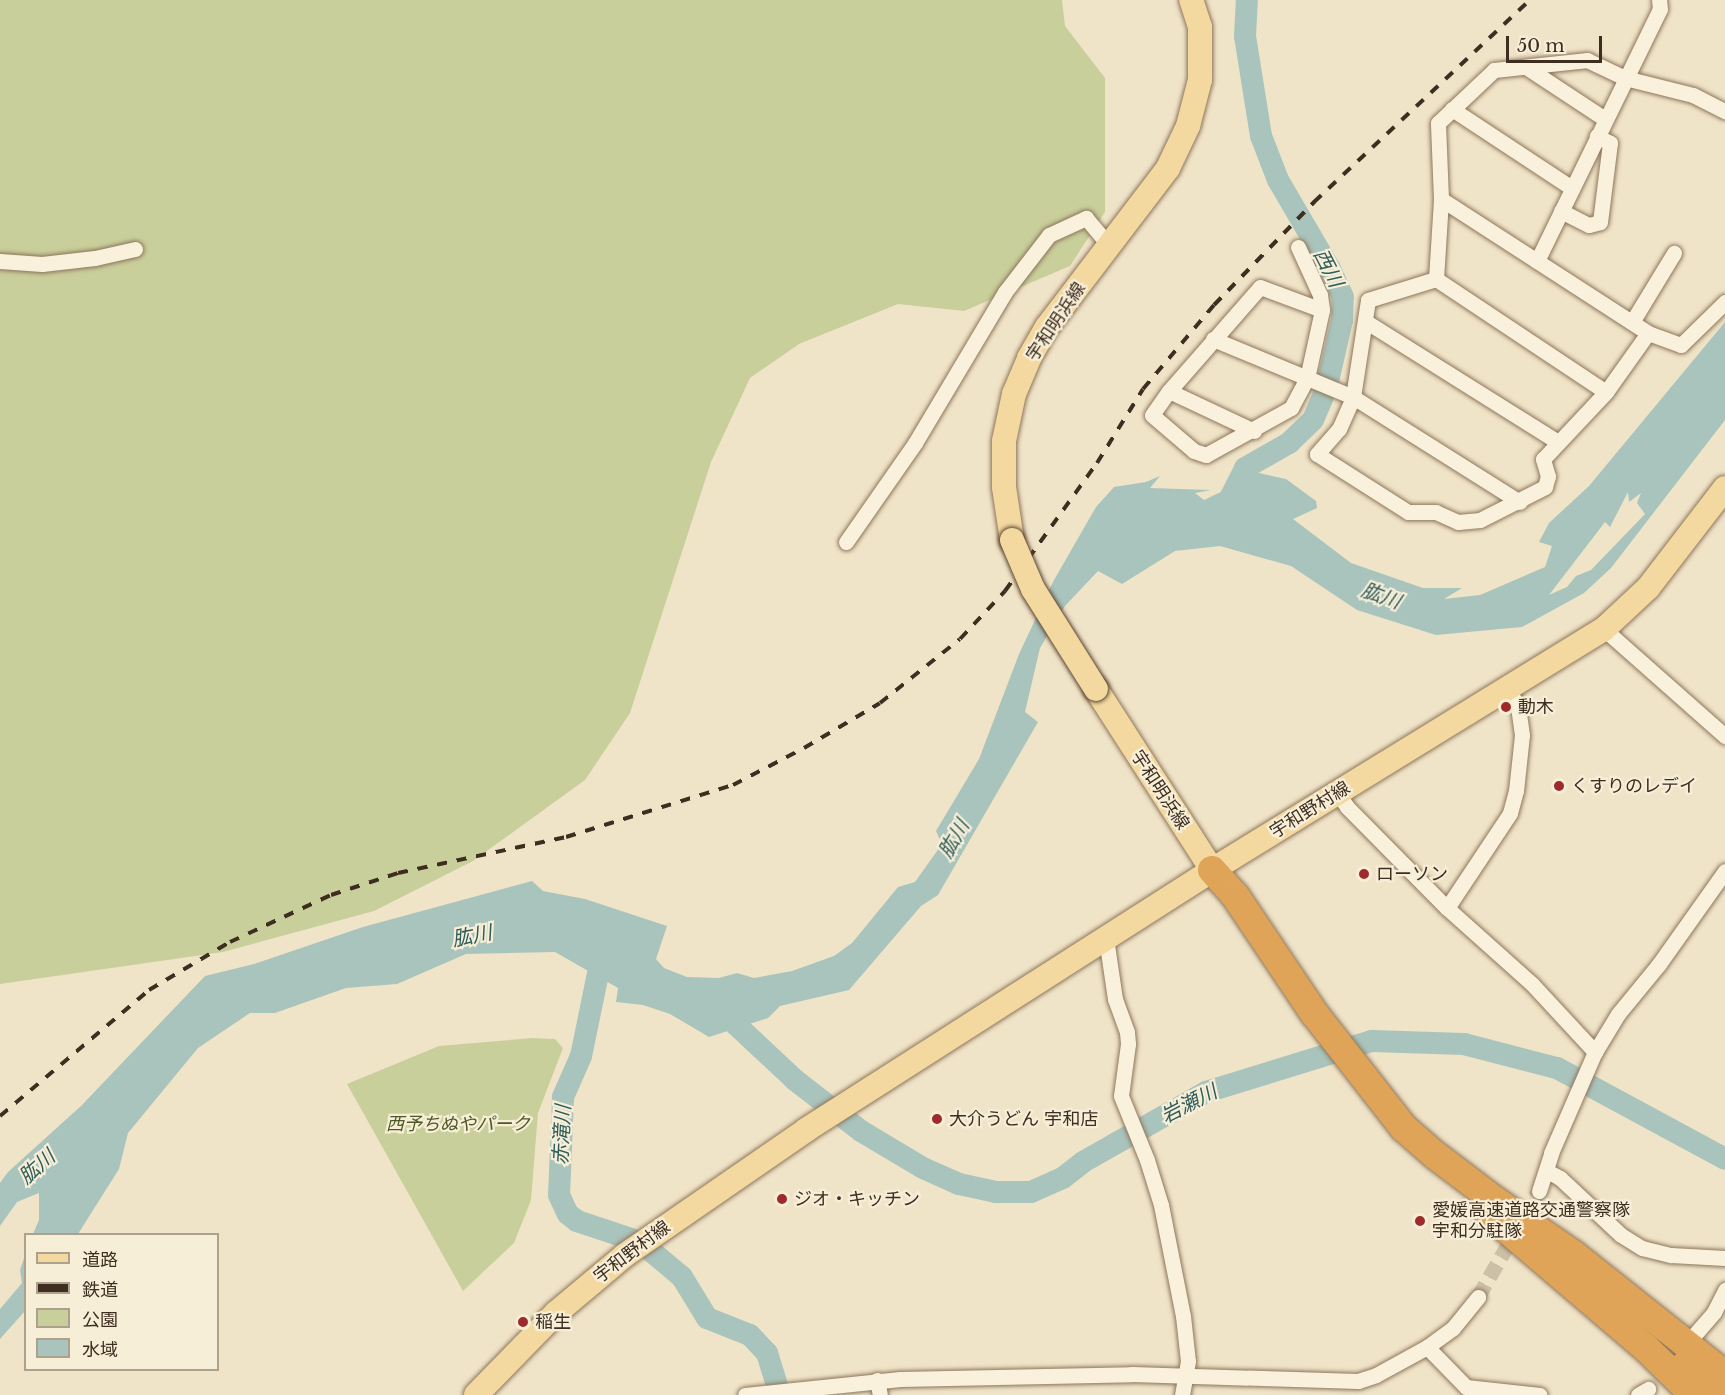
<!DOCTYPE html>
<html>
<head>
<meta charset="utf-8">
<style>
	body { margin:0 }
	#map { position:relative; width:1725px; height:1395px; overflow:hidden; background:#f0e4c8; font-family:"Libre Baskerville","Noto Sans JP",serif }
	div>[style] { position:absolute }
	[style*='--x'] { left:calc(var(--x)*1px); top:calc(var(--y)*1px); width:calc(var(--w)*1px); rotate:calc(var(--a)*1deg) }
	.green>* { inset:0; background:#c9cf9b }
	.water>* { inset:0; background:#a9c4bc }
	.river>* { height:22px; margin:-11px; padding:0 11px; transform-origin:11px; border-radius:11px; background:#a9c4bc }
	.street-tunnel>* { height:15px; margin-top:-7.5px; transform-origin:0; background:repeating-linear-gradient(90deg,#ccc0a6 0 15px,transparent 0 23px) }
	.roads { filter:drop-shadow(0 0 2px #8d765c) drop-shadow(0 0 2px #8d765c) }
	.street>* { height:15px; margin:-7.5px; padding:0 7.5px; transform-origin:7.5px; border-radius:7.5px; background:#faf1dc }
	.primary>* { height:24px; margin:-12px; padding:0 12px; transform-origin:12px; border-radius:12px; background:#f3d9a0 }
	.highway>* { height:28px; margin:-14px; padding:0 14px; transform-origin:14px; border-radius:14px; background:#e0a458 }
	.rail>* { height:4px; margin-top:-2px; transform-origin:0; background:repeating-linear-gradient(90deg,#3d2e20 0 10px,transparent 0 20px) }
	.bridges { filter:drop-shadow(0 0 2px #5b4430) drop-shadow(0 0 2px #5b4430) }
	.primary-bridge>* { height:24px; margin:-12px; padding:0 12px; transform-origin:12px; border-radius:12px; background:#f3d9a0 }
	.dots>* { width:16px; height:16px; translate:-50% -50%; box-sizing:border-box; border:3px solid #f7eed8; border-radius:50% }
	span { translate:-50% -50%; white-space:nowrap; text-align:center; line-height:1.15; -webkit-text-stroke:4.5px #f7eed8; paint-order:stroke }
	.street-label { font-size:18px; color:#3d2e20 }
	.poi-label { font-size:18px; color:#3d2e20 }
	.left { translate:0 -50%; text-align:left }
	.park-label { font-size:18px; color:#4d5a26; font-style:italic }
	.water-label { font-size:20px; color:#2f5d5a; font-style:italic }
	.legend { position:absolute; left:24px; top:1233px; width:195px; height:138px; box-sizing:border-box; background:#f7eed8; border:2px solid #ada18e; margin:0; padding:8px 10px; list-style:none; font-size:18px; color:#3d2e20 }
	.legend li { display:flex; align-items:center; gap:12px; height:30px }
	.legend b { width:30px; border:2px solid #ada18e }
	.scale { position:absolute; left:1506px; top:36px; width:96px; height:27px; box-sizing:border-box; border:3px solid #3d2e20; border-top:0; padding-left:8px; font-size:18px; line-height:21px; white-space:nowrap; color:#3d2e20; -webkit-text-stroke:4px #f7eed8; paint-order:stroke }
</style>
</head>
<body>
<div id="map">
	<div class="green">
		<div style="clip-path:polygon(0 0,1062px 0,1065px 26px,1105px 78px,1105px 212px,1070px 266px,964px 311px,898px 304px,799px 344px,750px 378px,711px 462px,630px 713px,585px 780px,473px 861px,374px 911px,223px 952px,0 984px)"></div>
		<div style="clip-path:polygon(532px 1038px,555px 1039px,563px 1048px,538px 1113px,531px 1200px,514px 1243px,463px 1291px,347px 1084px,439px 1046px)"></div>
	</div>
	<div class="water">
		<div style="clip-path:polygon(evenodd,1725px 322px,1725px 420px,1611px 568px,1584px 593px,1522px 627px,1436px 635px,1357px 610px,1291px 566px,1220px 546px,1175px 551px,1122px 584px,1098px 571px,1065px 606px,1040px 648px,1025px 712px,1038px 722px,938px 895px,921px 906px,849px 990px,780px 1006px,768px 1018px,709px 1037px,670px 1014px,643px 1005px,616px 1002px,618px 988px,555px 952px,466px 954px,397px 984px,346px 988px,275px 1013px,250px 1013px,198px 1048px,128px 1133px,119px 1169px,78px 1234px,33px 1234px,39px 1220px,39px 1193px,17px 1202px,0 1226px,0 1183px,8px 1172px,81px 1106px,205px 976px,254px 964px,363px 927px,532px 881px,543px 891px,585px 899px,667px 926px,656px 959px,664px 968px,687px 977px,719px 978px,737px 973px,754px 978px,792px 971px,834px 956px,852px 943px,898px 887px,915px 882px,942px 844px,936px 831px,979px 759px,1019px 654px,1054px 580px,1096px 507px,1114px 487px,1146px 482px,1160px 476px,1150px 488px,1211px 490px,1195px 493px,1204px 500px,1229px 488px,1237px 475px,1259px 473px,1286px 479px,1316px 501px,1317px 508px,1293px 519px,1351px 563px,1423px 588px,1462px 588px,1444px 599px,1480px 595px,1545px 567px,1552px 546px,1539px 542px,1549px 523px,1589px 486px,1725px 322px,1628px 492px,1629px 502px,1641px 493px,1637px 503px,1645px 514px,1591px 570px,1576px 576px,1567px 587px,1549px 595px,1605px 522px,1610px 527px,1628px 492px)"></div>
		<div style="clip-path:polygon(25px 1255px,25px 1311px,0 1339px,0 1309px,22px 1283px,20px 1270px)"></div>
	</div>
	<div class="river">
		<div style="--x:1228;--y:502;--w:38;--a:-63"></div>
		<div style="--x:1245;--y:468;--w:51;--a:-29.6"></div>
		<div style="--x:1289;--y:443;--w:33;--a:-44"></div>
		<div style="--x:1313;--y:420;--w:33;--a:-67"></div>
		<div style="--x:1326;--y:390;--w:72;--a:-77.1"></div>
		<div style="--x:1342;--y:320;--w:23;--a:-88"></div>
		<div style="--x:1343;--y:297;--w:31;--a:-115"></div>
		<div style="--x:1330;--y:269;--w:103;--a:-120.3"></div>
		<div style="--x:1278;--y:180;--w:47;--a:-111.1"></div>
		<div style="--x:1261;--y:136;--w:101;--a:-99.1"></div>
		<div style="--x:1245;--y:36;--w:36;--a:-87"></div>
		<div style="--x:602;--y:954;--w:104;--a:101.6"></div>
		<div style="--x:581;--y:1056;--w:45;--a:113.7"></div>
		<div style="--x:563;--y:1097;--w:98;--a:92.3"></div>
		<div style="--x:559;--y:1195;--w:21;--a:65"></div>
		<div style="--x:568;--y:1214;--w:11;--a:38"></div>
		<div style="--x:577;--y:1221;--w:57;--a:18.4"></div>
		<div style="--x:716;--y:1006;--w:108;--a:43.1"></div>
		<div style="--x:795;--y:1080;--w:83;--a:37.7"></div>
		<div style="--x:861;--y:1131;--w:72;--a:30.8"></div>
		<div style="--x:923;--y:1168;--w:39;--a:24"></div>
		<div style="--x:959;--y:1184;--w:38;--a:12"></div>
		<div style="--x:996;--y:1192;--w:35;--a:0"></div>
		<div style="--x:1031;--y:1192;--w:36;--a:-24"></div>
		<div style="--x:1064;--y:1177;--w:24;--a:-38"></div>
		<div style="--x:1083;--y:1162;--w:142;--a:-29.6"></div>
		<div style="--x:1206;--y:1092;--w:174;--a:-17.1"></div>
		<div style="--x:1372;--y:1041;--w:92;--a:1.9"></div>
		<div style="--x:1464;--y:1044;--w:96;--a:14.5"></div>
		<div style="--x:1557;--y:1068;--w:191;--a:28.4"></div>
		<div style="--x:651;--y:1251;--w:40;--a:40"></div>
		<div style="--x:682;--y:1277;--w:48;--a:58.6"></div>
		<div style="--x:707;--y:1318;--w:46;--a:21.6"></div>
		<div style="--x:750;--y:1335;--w:25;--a:47"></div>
		<div style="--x:767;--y:1353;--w:44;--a:72.8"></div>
	</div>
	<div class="street-tunnel">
		<div style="--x:1478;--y:1297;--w:122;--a:-60.1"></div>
	</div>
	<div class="roads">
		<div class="street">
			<div style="--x:1526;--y:67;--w:95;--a:33.4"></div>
			<div style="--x:1452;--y:109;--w:144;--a:33.4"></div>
			<div style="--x:1441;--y:199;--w:247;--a:32.9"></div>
			<div style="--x:1648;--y:333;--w:35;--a:20"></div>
			<div style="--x:1681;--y:345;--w:62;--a:-44.3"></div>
			<div style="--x:1561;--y:211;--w:31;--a:27"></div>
			<div style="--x:1589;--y:225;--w:11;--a:-15"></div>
			<div style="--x:1600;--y:222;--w:80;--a:-82.8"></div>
			<div style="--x:1610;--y:143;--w:15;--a:-152"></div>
			<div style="--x:1298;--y:247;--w:53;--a:65.4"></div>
			<div style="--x:1320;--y:295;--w:15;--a:82"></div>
			<div style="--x:1322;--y:310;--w:70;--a:102.4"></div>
			<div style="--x:1307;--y:378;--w:34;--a:118"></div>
			<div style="--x:1291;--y:408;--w:97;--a:151.1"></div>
			<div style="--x:1206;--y:455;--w:13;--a:-162"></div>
			<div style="--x:1194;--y:451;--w:55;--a:-139.4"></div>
			<div style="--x:1152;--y:415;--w:29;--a:-55"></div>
			<div style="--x:1169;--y:391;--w:138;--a:-48.8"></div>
			<div style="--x:1260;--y:287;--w:66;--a:20.4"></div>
			<div style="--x:0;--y:261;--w:42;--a:4.1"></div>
			<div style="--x:42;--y:264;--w:53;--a:-6.5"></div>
			<div style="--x:95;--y:258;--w:41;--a:-12.7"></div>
			<div style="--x:1537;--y:261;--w:280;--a:-64"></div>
			<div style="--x:1660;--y:9;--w:9;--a:-96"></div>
			<div style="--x:1436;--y:279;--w:204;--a:33.6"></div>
			<div style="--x:1365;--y:321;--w:228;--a:32.1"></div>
			<div style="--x:1632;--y:322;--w:81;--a:-58.7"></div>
			<div style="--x:1648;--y:333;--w:72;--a:125.4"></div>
			<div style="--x:1606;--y:392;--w:92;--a:133.2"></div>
			<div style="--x:1543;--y:459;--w:18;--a:74"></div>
			<div style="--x:1548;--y:476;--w:11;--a:105"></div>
			<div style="--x:1545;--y:487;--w:73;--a:153.1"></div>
			<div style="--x:1480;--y:520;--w:22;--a:175"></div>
			<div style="--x:1458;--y:522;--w:24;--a:-156"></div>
			<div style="--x:1436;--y:512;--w:28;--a:180"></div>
			<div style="--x:1408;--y:512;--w:108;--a:-147.5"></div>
			<div style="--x:1317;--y:454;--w:33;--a:-49"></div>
			<div style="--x:1339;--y:429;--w:35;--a:-66"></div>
			<div style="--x:1353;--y:397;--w:98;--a:-81.2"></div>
			<div style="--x:1368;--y:300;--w:71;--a:-17.2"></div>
			<div style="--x:1436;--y:279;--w:80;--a:-86.4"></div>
			<div style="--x:1441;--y:199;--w:76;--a:-92.3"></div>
			<div style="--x:1438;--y:123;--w:77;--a:-43.4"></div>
			<div style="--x:1494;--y:70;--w:94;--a:-6.1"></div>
			<div style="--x:1587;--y:60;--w:42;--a:25.3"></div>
			<div style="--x:1625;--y:78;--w:70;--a:14"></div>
			<div style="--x:1693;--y:95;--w:36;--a:27"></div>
			<div style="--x:1213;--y:339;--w:152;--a:22.5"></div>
			<div style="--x:1353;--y:397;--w:197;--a:32.2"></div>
			<div style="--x:1169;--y:391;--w:94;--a:25.2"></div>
			<div style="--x:846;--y:542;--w:121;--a:-55.1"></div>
			<div style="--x:915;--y:443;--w:176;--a:-59.2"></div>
			<div style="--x:1005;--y:292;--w:72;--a:-52.3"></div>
			<div style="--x:1049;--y:235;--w:41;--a:-24.7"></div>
			<div style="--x:1086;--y:218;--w:38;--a:50"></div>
			<div style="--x:1604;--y:629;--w:162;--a:41.5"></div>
			<div style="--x:1337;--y:792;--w:18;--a:56"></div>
			<div style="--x:1347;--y:807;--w:142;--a:45.3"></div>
			<div style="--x:1447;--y:908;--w:114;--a:41.8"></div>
			<div style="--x:1532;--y:984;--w:93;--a:47.2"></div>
			<div style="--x:1447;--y:908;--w:114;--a:-56.4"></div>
			<div style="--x:1510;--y:813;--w:23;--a:-75"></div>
			<div style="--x:1516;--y:791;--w:56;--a:-83.9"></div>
			<div style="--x:1522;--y:735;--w:30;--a:-98"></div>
			<div style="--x:1518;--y:705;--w:19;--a:-126"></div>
			<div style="--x:1106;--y:938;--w:62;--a:81.6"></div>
			<div style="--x:1115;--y:999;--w:35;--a:70"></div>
			<div style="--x:1127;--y:1032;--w:12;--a:85"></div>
			<div style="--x:1128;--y:1044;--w:52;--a:97.7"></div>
			<div style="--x:1121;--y:1096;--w:69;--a:67.9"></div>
			<div style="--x:1147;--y:1160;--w:47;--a:72.7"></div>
			<div style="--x:1161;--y:1205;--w:113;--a:78.8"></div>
			<div style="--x:1183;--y:1316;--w:45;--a:83.7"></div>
			<div style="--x:1188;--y:1361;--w:35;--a:100"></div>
			<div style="--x:1547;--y:1171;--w:15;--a:28"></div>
			<div style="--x:1560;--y:1178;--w:83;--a:43.1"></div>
			<div style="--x:1621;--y:1235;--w:25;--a:32"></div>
			<div style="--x:1642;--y:1248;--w:30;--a:14"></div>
			<div style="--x:1671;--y:1255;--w:54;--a:3.2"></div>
			<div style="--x:1539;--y:1191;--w:40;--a:-72"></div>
			<div style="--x:1551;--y:1153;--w:110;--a:-66.5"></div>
			<div style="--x:1595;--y:1052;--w:44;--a:-58.8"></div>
			<div style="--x:1618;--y:1014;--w:65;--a:-50.6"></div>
			<div style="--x:1659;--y:964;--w:114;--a:-54.6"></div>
			<div style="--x:1696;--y:1333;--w:28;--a:-49"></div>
			<div style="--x:1714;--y:1312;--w:25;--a:-63"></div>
			<div style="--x:1427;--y:1347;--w:56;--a:45.7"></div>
			<div style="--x:1466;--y:1387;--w:74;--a:6.2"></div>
			<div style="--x:877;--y:1380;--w:15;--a:79"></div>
			<div style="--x:745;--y:1395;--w:156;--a:-5.9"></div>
			<div style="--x:900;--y:1379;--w:232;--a:-1.2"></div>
			<div style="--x:1132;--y:1374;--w:226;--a:1.8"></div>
			<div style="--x:1358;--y:1381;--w:19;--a:-18"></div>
			<div style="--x:1376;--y:1375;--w:58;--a:-28.8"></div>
			<div style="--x:1427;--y:1347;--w:32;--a:-36"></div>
			<div style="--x:1453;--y:1328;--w:40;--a:-51"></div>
			<div style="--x:1638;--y:1395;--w:12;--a:-31"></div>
		</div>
		<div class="primary">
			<div style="--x:1012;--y:540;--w:54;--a:-98.6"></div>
			<div style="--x:1004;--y:487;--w:46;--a:-90"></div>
			<div style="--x:1004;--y:441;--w:48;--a:-78"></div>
			<div style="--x:1014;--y:394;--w:39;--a:-67"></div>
			<div style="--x:1029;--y:358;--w:36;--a:-60"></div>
			<div style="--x:1047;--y:327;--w:200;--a:-52.7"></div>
			<div style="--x:1168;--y:168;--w:47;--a:-64.5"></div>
			<div style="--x:1188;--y:126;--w:48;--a:-75.4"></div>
			<div style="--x:1200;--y:80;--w:53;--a:-90"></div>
			<div style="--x:1200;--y:27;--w:28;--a:-108"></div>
			<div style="--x:1096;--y:689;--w:215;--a:57.3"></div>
			<div style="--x:476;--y:1395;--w:115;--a:-45.7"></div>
			<div style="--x:556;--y:1313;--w:90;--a:-40"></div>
			<div style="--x:625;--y:1255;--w:220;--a:-34.6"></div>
			<div style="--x:806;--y:1130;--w:482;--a:-32.6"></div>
			<div style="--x:1212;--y:870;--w:460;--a:-31.6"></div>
			<div style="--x:1604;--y:629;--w:60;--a:-43"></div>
			<div style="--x:1648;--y:588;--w:126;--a:-52.4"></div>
		</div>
		<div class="highway">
			<div style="--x:1212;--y:870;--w:36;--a:48"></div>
			<div style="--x:1236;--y:897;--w:140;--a:56.1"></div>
			<div style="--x:1314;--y:1013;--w:146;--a:52"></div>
			<div style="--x:1404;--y:1128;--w:41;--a:41.1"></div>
			<div style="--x:1435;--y:1155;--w:73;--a:37.2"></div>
			<div style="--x:1493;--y:1199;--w:97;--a:34.5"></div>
			<div style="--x:1573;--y:1254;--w:194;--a:38.5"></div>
			<div style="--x:1489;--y:1214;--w:206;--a:40.5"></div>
			<div style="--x:1646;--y:1348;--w:67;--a:44.4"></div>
			<div style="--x:1685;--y:1365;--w:44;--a:43.2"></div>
		</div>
	</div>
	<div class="rail">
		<div style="--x:0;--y:1116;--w:195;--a:-40.2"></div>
		<div style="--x:149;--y:990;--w:94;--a:-30.7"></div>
		<div style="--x:230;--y:942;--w:111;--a:-25"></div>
		<div style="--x:331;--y:895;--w:71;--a:-18.2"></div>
		<div style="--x:398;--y:873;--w:172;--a:-12.1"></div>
		<div style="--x:566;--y:837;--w:175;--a:-17.3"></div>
		<div style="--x:733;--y:785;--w:80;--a:-27.5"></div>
		<div style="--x:804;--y:748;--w:88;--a:-30.6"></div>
		<div style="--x:880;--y:703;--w:102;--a:-38.7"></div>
		<div style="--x:960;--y:639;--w:66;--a:-46.8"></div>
		<div style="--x:1005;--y:591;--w:158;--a:-54.3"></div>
		<div style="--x:1097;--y:463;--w:87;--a:-58.1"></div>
		<div style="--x:1143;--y:389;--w:110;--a:-49.8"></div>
		<div style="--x:1214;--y:305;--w:144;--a:-45.8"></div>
		<div style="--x:1314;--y:202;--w:296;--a:-43.1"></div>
	</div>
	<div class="bridges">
		<div class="primary-bridge">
			<div style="--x:1012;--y:540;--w:53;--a:66.8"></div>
			<div style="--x:1033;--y:589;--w:118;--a:57.8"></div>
		</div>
	</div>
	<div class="dots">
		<div style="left:1506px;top:707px;background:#9e2a2b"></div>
		<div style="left:1559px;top:786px;background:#9e2a2b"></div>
		<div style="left:1364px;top:874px;background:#9e2a2b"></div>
		<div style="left:937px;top:1119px;background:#9e2a2b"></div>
		<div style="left:782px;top:1199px;background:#9e2a2b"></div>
		<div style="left:1420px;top:1221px;background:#9e2a2b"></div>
		<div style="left:523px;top:1322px;background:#9e2a2b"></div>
	</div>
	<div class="street-label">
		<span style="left:1056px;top:322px;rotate:-56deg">宇和明浜線</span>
		<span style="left:1160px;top:790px;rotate:57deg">宇和明浜線</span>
		<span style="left:1310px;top:810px;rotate:-32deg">宇和野村線</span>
		<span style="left:632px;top:1252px;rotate:-37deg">宇和野村線</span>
	</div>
	<div class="poi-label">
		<span class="left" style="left:1518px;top:707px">動木</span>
		<span class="left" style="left:1571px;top:786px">くすりのレデイ</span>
		<span class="left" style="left:1376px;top:874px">ローソン</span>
		<span class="left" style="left:949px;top:1119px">大介うどん 宇和店</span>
		<span class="left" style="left:794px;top:1199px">ジオ・キッチン</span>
		<span class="left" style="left:1432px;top:1221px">愛媛高速道路交通警察隊<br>宇和分駐隊</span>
		<span class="left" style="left:535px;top:1322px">稲生</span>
	</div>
	<div class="park-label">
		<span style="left:458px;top:1124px">西予ちぬやパーク</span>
	</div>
	<div class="water-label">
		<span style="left:1328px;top:268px;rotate:63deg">西川</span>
		<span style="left:1381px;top:596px;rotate:20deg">肱川</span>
		<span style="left:954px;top:839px;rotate:-60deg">肱川</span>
		<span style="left:472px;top:936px;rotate:-11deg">肱川</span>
		<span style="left:1189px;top:1104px;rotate:-27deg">岩瀬川</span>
		<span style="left:562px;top:1135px;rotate:-87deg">赤滝川</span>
		<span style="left:37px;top:1167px;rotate:-41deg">肱川</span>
	</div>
	<ul class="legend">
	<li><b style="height:8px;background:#f3d9a0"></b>道路</li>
	<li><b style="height:8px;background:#3d2e20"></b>鉄道</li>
	<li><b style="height:16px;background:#c9cf9b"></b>公園</li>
	<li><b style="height:16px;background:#a9c4bc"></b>水域</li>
	</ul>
	<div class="scale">50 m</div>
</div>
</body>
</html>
